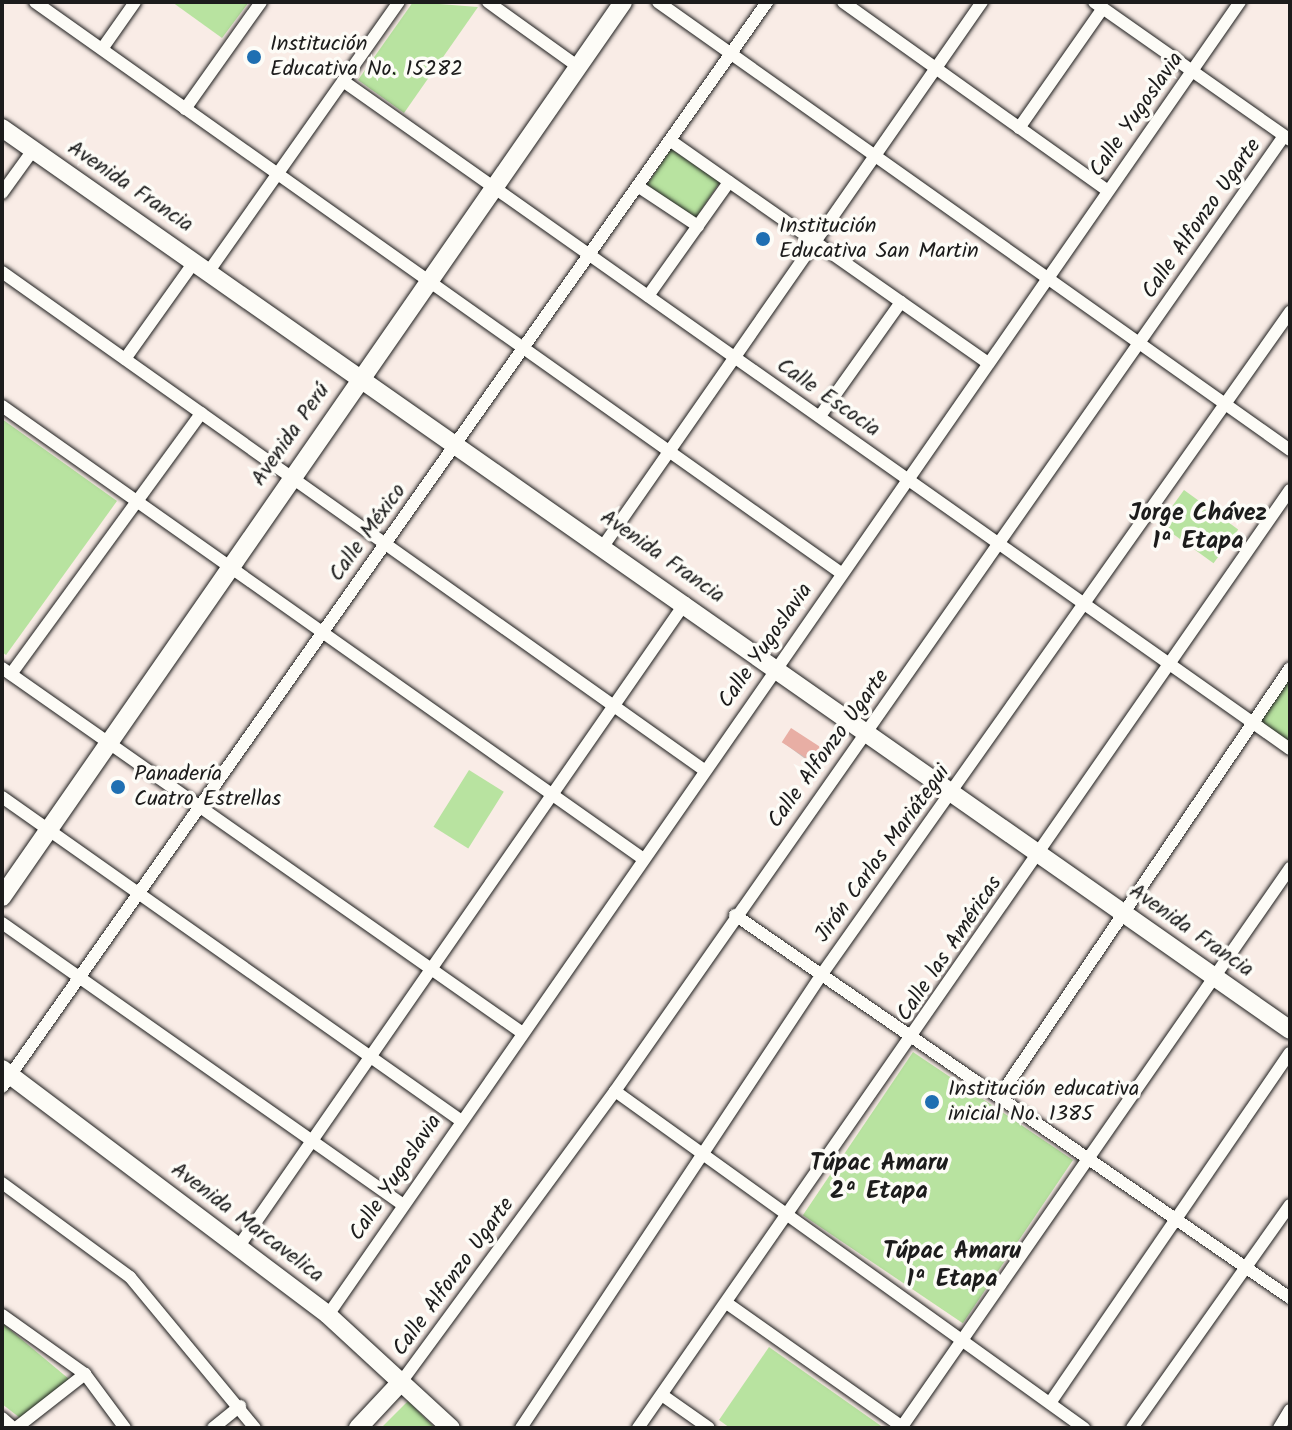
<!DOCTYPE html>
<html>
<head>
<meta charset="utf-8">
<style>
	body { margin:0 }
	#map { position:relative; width:1292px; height:1430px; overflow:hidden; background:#f9ece6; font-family:Kalam,sans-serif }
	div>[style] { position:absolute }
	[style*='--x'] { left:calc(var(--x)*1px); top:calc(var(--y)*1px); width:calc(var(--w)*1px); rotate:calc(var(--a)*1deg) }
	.green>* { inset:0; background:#b8e3a0; transform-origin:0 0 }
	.shadow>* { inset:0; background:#0003 }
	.building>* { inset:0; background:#e8aea4; transform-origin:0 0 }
	.roads { filter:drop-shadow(0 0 2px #1c1c1c) drop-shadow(0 0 2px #1c1c1c) }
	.street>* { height:12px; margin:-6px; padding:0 6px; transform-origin:6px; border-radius:6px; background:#fdfcf7 }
	.secondary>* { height:18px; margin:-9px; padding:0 9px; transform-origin:9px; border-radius:9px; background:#fdfcf7 }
	.dots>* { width:22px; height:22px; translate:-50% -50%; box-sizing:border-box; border:4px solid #fdfcf7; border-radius:50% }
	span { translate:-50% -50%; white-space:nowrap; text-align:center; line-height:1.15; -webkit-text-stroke:7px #fdfcf7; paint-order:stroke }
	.poi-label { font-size:22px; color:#1c1c1c }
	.left { translate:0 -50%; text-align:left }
	.street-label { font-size:22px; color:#1c1c1c }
	.neighbourhood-label { font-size:24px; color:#1c1c1c; font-weight:700 }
	.frame { position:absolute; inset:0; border:4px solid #1c1c1c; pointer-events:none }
</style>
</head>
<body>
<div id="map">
	<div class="green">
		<div style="clip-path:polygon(172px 2px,249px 2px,222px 38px)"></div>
		<div style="clip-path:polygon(413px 2px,478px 7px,404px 113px,358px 80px)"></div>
		<div style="left:671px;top:149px;width:59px;height:46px;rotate:34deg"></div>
		<div style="clip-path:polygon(2px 419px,117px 501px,6px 655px,2px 652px)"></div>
		<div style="left:1184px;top:490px;width:67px;height:42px;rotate:36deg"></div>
		<div style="clip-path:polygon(1290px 668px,1290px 748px,1253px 724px)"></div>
		<div style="left:469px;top:770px;width:41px;height:67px;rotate:32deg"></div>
		<div style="left:913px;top:1052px;width:193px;height:197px;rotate:34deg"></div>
		<div style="clip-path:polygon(2px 1323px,69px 1379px,24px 1421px,2px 1404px)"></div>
		<div style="clip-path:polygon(769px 1347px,884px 1428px,730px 1428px,719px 1420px)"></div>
		<div style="clip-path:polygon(408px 1401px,435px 1428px,381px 1428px)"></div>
	</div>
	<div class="shadow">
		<div style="clip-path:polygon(784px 743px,824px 751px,828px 758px,820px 770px)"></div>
	</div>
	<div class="building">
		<div style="left:791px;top:728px;width:40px;height:17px;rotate:33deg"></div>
	</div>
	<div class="roads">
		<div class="street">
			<div style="--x:35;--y:2;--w:988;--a:35.32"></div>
			<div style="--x:488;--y:2;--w:110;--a:35.7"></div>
			<div style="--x:658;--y:2;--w:775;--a:35.33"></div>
			<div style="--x:843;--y:2;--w:325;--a:35.5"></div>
			<div style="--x:1094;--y:2;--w:240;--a:35.1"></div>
			<div style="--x:102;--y:49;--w:57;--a:-54.9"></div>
			<div style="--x:343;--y:81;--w:1159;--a:35.2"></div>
			<div style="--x:185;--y:109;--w:131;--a:-54.6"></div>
			<div style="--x:1019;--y:128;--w:146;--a:-55"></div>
			<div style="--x:671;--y:141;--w:387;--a:35"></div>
			<div style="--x:639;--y:187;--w:71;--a:33.5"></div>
			<div style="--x:2;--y:193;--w:53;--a:-54.2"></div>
			<div style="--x:209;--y:271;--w:329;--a:-54.8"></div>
			<div style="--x:2;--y:272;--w:861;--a:35.35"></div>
			<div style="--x:648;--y:296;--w:140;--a:-54.6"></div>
			<div style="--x:125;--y:359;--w:120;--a:-54.5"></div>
			<div style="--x:2;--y:406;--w:784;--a:35.23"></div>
			<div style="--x:820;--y:416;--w:140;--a:-54.6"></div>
			<div style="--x:604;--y:545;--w:662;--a:-55.16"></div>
			<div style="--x:2;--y:668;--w:634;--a:35.04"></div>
			<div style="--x:11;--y:674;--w:323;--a:-53.9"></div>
			<div style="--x:2;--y:797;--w:560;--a:35.19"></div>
			<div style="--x:735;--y:915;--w:674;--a:34.61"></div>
			<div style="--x:2;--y:923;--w:487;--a:35.1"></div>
			<div style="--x:2;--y:1087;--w:1328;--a:-54.81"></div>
			<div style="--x:615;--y:1091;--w:578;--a:35.7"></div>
			<div style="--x:999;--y:1097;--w:518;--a:-55.85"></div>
			<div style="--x:2;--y:1183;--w:159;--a:36.3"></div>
			<div style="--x:130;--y:1277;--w:196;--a:50.4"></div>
			<div style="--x:239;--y:1246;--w:783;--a:-55.25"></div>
			<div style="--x:728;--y:1304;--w:215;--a:35.2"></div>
			<div style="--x:2;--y:1315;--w:102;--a:35.4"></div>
			<div style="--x:85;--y:1374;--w:67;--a:53.5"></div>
			<div style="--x:328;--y:1315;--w:1599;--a:-55.22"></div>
			<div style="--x:402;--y:1381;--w:360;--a:-53.7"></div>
			<div style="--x:615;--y:1091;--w:1166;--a:-54.99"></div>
			<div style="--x:662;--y:1395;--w:57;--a:35.1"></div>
			<div style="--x:1050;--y:1403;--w:424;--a:-55.6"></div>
			<div style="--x:2;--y:1418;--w:15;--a:42"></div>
			<div style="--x:16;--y:1428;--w:88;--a:-38"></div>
			<div style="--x:213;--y:1428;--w:35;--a:-39"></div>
			<div style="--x:521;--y:1428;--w:545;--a:-56.46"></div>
			<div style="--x:822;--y:974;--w:811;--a:-54.74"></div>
			<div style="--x:638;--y:1428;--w:1142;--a:-55.2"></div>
			<div style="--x:901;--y:1428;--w:682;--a:-55.21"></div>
			<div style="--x:1132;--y:1428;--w:273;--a:-54.7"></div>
			<div style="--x:1279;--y:1428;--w:21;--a:-59"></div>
		</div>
		<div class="secondary">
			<div style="--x:2;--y:128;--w:1572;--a:35"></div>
			<div style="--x:2;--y:897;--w:1089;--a:-55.24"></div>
			<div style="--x:2;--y:1069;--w:408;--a:37"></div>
			<div style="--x:328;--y:1315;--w:167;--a:42.6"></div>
			<div style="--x:358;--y:1428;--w:64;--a:-46.9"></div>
		</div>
	</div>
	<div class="dots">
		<div style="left:254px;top:57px;background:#1f6fb2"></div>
		<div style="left:763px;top:239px;background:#1f6fb2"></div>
		<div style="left:118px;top:787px;background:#1f6fb2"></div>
		<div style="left:932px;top:1102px;background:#1f6fb2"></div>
	</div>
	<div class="poi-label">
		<span class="left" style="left:270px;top:57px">Institución<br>Educativa No. 15282</span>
		<span class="left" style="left:779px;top:239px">Institución<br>Educativa San Martin</span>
		<span class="left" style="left:134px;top:787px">Panadería<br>Cuatro Estrellas</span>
		<span class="left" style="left:948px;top:1102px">Institución educativa<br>inicial No. 1385</span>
	</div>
	<div class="street-label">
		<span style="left:1137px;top:115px;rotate:-55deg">Calle Yugoslavia</span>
		<span style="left:130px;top:187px;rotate:34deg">Avenida Francia</span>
		<span style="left:1202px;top:219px;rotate:-55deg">Calle Alfonzo Ugarte</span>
		<span style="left:828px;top:398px;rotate:35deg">Calle Escocia</span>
		<span style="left:291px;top:435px;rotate:-55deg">Avenida Perú</span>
		<span style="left:368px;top:533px;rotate:-54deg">Calle México</span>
		<span style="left:662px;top:557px;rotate:35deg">Avenida Francia</span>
		<span style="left:766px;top:646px;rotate:-55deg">Calle Yugoslavia</span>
		<span style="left:829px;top:749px;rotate:-54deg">Calle Alfonzo Ugarte</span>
		<span style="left:883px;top:854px;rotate:-54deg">Jirón Carlos Mariátegui</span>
		<span style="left:1191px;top:931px;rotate:35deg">Avenida Francia</span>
		<span style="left:950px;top:949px;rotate:-56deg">Calle las Américas</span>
		<span style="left:396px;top:1178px;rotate:-56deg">Calle Yugoslavia</span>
		<span style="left:247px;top:1223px;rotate:37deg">Avenida Marcavelica</span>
		<span style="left:454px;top:1277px;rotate:-54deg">Calle Alfonzo Ugarte</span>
	</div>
	<div class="neighbourhood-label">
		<span style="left:1198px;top:528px">Jorge Chávez<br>1ª Etapa</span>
		<span style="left:879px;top:1178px">Túpac Amaru<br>2ª Etapa</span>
		<span style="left:952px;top:1266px">Túpac Amaru<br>1ª Etapa</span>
	</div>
	<div class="frame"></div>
</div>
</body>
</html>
